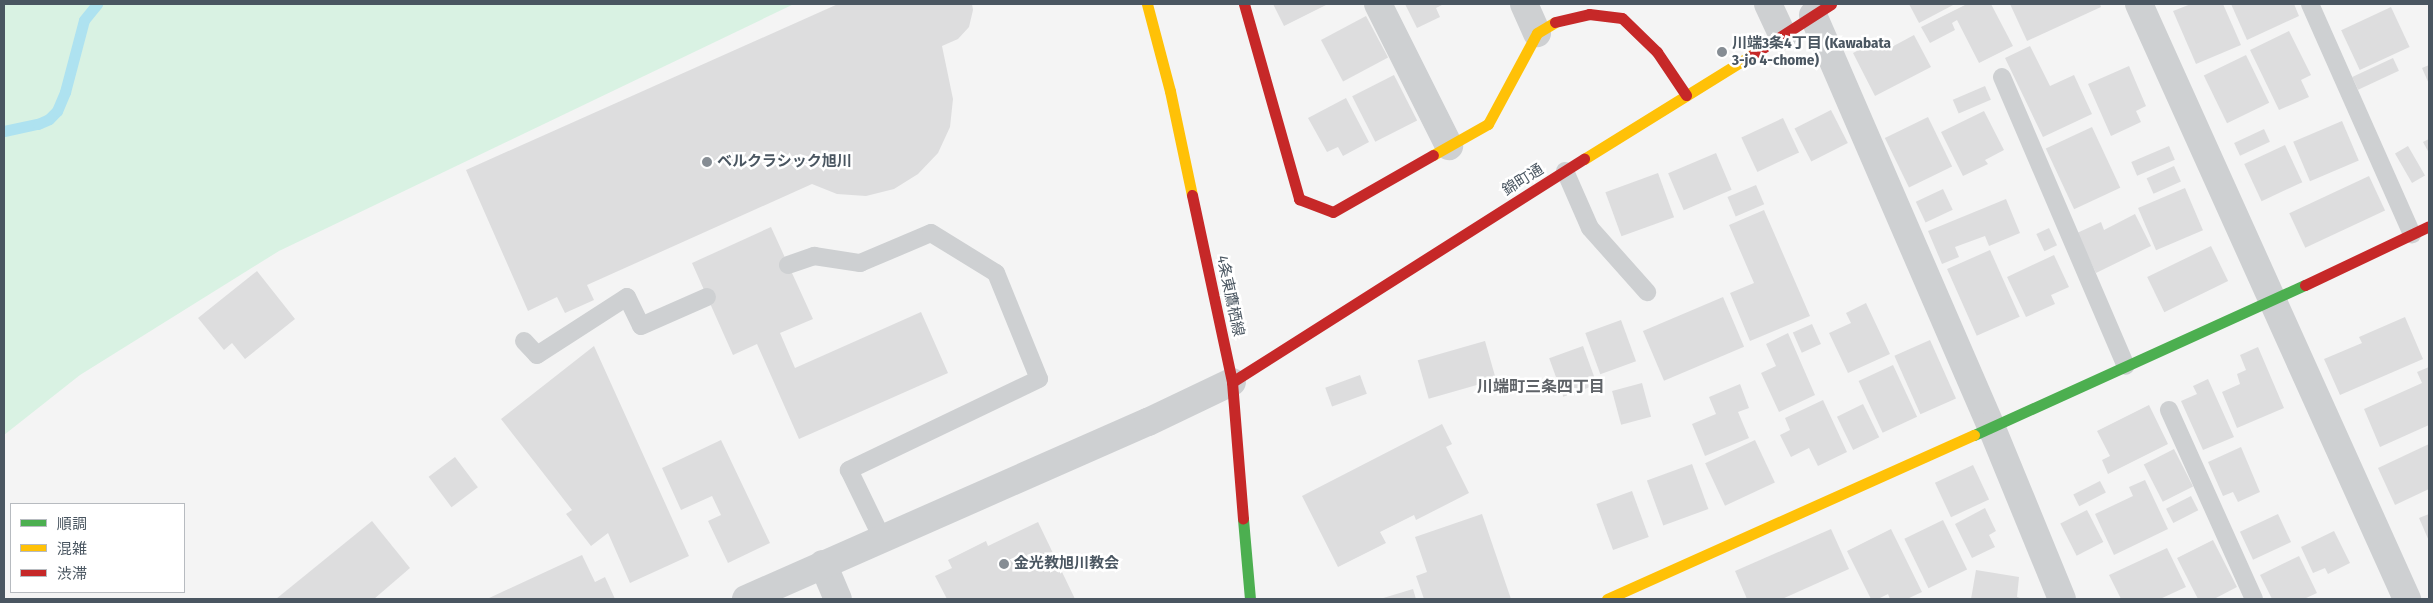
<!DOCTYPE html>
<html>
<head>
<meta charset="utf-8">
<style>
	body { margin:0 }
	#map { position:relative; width:2433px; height:603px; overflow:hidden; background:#f4f4f4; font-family:"Fira Sans Condensed","Noto Sans JP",sans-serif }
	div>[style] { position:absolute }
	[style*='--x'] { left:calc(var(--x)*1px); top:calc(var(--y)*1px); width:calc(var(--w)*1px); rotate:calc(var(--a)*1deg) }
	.green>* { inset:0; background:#d9f2e3 }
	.stream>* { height:11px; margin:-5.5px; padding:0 5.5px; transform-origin:5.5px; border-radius:5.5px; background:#aee2f0 }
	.building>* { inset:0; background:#ddddde; transform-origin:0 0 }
	.lane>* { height:18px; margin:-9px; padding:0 9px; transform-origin:9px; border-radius:9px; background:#ced0d2 }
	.street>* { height:28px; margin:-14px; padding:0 14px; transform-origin:14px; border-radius:14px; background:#ced0d2 }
	.fast>* { height:11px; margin:-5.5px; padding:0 5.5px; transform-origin:5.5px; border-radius:5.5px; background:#4caf50 }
	.slow>* { height:11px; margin:-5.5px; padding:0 5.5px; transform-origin:5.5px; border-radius:5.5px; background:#ffc107 }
	.jam>* { height:11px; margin:-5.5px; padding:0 5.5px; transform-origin:5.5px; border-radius:5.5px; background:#c62828 }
	.dots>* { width:14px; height:14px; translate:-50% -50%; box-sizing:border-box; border:2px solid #fff; border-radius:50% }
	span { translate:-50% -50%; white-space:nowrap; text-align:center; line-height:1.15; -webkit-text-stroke:5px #fff; paint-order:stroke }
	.poi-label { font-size:15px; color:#4a5661; font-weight:700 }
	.left { translate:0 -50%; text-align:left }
	.street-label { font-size:15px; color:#4a5661 }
	.neighbourhood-label { font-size:16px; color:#5f6368; font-weight:700 }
	.frame { position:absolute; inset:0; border:5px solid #4a5661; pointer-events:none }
	.legend { position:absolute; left:10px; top:503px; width:175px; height:90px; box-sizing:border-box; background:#fff; border:1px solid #b7bbc0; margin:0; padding:6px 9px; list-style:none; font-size:15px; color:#4a5661 }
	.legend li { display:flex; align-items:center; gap:10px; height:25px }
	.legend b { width:25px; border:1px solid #b7bbc0 }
</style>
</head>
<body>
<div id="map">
	<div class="green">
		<div style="clip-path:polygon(4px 4px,794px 4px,279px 251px,80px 375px,4px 435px)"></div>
	</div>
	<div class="stream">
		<div style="--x:4;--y:131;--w:35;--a:-12"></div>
		<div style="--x:38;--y:124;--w:12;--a:-24"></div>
		<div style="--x:49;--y:119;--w:11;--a:-45"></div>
		<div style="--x:57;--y:111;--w:21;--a:-67"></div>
		<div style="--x:65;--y:92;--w:74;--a:-75.2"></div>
		<div style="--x:84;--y:20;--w:21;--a:-51"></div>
	</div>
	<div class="building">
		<div style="clip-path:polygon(838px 4px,972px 4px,973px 10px,969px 27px,958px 39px,942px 46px,953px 99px,950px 127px,938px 153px,918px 174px,894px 189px,866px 196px,837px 194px,812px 184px,587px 285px,594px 300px,565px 313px,557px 297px,528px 311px,466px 170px)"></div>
		<div style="clip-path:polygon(1273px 4px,1328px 4px,1284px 26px)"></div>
		<div style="clip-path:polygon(1405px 4px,1444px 4px,1436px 8px,1440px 17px,1417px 28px)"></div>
		<div style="clip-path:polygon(1909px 4px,1955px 4px,1919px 23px)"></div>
		<div style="clip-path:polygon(1967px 4px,1991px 4px,2013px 46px,1979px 63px,1957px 20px,1952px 23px,1955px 30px,1930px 43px,1921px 27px)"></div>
		<div style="clip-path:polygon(2010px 4px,2100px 4px,2101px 7px,2027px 41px)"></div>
		<div style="clip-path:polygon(2191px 4px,2223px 4px,2241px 45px,2196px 64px,2173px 11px)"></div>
		<div style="clip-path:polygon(2231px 4px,2294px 4px,2299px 16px,2247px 40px)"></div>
		<div style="left:2391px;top:7px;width:44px;height:55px;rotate:65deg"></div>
		<div style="left:1366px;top:16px;width:47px;height:51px;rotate:62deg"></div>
		<div style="clip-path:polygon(2289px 31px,2311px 75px,2301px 80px,2309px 97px,2279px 110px,2250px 50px)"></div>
		<div style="clip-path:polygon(1914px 35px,1931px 67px,1875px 96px,1853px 53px,1882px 38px,1888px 49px)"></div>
		<div style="clip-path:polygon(2030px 46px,2050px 86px,2074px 75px,2092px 114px,2043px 137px,2005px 58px)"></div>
		<div style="left:2246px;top:55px;width:53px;height:47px;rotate:64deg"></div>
		<div style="left:2393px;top:58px;width:14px;height:45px;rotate:65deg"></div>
		<div style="clip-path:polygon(2429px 65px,2429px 84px,2422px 68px)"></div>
		<div style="clip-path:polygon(2129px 66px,2146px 106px,2136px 111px,2141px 122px,2111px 136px,2088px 84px)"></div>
		<div style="left:1394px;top:75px;width:51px;height:47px;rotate:63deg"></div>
		<div style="left:1985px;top:86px;width:15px;height:35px;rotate:67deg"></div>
		<div style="clip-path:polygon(1346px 98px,1369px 142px,1343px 156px,1338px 147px,1327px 152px,1308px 118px)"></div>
		<div style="left:1831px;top:110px;width:37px;height:41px;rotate:63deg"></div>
		<div style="clip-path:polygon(1984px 111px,2004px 150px,1985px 160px,1988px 164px,1963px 176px,1941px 132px)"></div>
		<div style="left:1928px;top:117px;width:55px;height:48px;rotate:64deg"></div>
		<div style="left:1783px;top:118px;width:38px;height:46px;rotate:65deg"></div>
		<div style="left:2342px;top:121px;width:43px;height:53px;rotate:67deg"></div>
		<div style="left:2092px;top:127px;width:67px;height:51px;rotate:65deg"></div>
		<div style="left:2264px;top:129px;width:14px;height:33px;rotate:65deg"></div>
		<div style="clip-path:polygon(2429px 139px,2429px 153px,2423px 142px)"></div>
		<div style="left:2285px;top:145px;width:41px;height:45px;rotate:65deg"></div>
		<div style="left:2169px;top:146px;width:15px;height:41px;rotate:67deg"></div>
		<div style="left:2408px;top:146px;width:34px;height:15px;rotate:60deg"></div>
		<div style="left:1716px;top:153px;width:40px;height:52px;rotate:67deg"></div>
		<div style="left:2174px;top:166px;width:17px;height:30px;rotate:66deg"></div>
		<div style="left:1658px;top:173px;width:47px;height:56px;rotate:70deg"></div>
		<div style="left:2369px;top:176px;width:38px;height:88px;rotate:65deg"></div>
		<div style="left:1756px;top:185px;width:21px;height:31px;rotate:67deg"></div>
		<div style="left:2185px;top:188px;width:46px;height:51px;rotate:67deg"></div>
		<div style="left:1943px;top:189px;width:23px;height:30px;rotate:65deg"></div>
		<div style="clip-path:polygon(2006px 199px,2020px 233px,1989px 246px,1985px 236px,1955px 247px,1959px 257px,1942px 264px,1928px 231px)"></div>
		<div style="clip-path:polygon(1764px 210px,1810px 316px,1750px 341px,1730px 293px,1754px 283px,1729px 225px)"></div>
		<div style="clip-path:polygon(2135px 214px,2151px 246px,2096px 273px,2077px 233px,2101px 222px,2104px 230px)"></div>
		<div style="clip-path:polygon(771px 227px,813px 319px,780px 333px,795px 368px,921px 312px,948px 373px,799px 439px,757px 344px,733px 355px,692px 263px)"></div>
		<div style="left:2049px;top:228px;width:19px;height:14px;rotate:65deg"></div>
		<div style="left:2211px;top:246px;width:39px;height:71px;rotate:64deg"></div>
		<div style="left:1990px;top:250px;width:73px;height:47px;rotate:66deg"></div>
		<div style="clip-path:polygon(2054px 255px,2069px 287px,2051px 295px,2055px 304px,2026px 317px,2007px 277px)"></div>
		<div style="clip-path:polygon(257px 271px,295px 319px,245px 359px,232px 343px,224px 350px,198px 318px)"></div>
		<div style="left:1723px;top:297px;width:54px;height:87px;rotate:67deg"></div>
		<div style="clip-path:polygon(1866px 303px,1890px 354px,1848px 373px,1829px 333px,1851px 323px,1846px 313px)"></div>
		<div style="clip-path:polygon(2405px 317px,2423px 359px,2340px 395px,2324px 359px,2362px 343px,2359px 337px)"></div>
		<div style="left:1621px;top:320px;width:44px;height:38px;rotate:70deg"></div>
		<div style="left:1812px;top:324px;width:22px;height:21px;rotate:66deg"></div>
		<div style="clip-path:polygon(1788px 333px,1815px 395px,1779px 412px,1761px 373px,1776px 366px,1766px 344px)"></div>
		<div style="left:1930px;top:340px;width:64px;height:39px;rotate:66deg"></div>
		<div style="left:1485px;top:341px;width:40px;height:70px;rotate:74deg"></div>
		<div style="clip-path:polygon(594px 346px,689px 556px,630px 583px,608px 533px,591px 546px,566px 514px,572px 510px,501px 419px)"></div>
		<div style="left:1583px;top:346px;width:41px;height:36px;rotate:70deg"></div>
		<div style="clip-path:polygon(2258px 347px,2284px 408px,2237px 428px,2222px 392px,2240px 384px,2237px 374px,2246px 370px,2240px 355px)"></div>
		<div style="left:1893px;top:365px;width:57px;height:38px;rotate:65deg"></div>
		<div style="clip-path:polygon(2429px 367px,2429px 425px,2380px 447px,2364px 409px,2422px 383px,2417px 372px)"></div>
		<div style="left:1360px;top:375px;width:20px;height:37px;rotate:70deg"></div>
		<div style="clip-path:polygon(2208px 379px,2234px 437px,2203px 450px,2181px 401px,2197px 394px,2193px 386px)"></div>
		<div style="left:1642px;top:383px;width:35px;height:31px;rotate:75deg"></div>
		<div style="clip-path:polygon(1740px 384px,1749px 408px,1738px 412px,1749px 438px,1705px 456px,1692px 424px,1716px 414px,1709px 397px)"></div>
		<div style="clip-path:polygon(1823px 400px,1847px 452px,1818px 466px,1809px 448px,1791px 457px,1780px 435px,1790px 430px,1785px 418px)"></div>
		<div style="left:1863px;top:404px;width:37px;height:29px;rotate:64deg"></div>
		<div style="clip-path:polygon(2149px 405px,2168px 444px,2108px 474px,2102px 460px,2110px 456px,2097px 431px)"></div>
		<div style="clip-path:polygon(1442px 424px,1452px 444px,1446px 447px,1469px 493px,1416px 520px,1414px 515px,1380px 532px,1386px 543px,1338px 567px,1302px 496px)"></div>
		<div style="clip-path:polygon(721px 440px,770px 543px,728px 563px,708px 521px,721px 515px,712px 496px,681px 510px,662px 468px)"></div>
		<div style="left:1755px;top:440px;width:47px;height:55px;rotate:65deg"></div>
		<div style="clip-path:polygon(2429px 444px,2429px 489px,2395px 505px,2378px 468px)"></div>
		<div style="clip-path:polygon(2241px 447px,2260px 492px,2238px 502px,2233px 492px,2223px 496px,2208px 462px)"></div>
		<div style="left:2174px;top:449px;width:42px;height:34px;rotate:63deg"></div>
		<div style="left:455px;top:457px;width:38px;height:33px;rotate:53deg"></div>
		<div style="left:1692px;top:464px;width:48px;height:48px;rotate:70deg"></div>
		<div style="left:1973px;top:465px;width:38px;height:42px;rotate:65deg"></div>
		<div style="clip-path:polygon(2145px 480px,2168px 529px,2114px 555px,2095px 514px,2133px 496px,2129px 487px)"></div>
		<div style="left:2100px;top:481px;width:13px;height:30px;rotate:63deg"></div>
		<div style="left:1632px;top:491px;width:49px;height:38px;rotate:70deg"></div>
		<div style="left:2191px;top:496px;width:16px;height:28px;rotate:63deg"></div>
		<div style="clip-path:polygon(1985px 508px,1996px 531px,1989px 535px,1995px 547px,1972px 558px,1955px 524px)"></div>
		<div style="left:2087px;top:510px;width:36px;height:30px;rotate:63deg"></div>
		<div style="clip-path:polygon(1482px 514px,1511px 599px,1424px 599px,1416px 576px,1427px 572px,1415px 537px)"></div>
		<div style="left:2278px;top:514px;width:31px;height:42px;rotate:65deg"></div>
		<div style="clip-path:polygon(2429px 514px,2429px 541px,2419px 518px)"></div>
		<div style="left:1943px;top:520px;width:55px;height:43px;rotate:64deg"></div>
		<div style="clip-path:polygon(372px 521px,410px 568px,374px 599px,276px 599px)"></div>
		<div style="clip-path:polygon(1038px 522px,1075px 599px,947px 599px,935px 576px,952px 568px,948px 560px,986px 541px,988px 546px)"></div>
		<div style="clip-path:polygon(1831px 529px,1849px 569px,1782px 599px,1747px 599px,1735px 571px)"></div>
		<div style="clip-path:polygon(1891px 529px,1922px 592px,1907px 599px,1890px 599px,1888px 594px,1878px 599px,1871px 599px,1847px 551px)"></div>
		<div style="clip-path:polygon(2334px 531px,2350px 563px,2328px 574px,2325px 568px,2313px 573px,2301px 547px)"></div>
		<div style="clip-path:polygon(2213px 540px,2237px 587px,2214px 599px,2198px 599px,2177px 558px)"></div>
		<div style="clip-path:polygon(2167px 548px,2186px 587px,2160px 599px,2121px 599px,2109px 575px)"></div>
		<div style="clip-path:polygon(582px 555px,595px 582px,605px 577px,615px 599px,487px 599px)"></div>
		<div style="clip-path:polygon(2299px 556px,2317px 593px,2304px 599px,2272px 599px,2260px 575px)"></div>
		<div style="clip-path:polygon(1976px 570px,2019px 577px,2017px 597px,2023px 599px,1971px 599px)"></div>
		<div style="clip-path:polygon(1413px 589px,1416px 599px,1380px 599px)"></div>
	</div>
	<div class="lane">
		<div style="--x:2310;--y:4;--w:252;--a:66.1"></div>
		<div style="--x:2002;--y:77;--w:314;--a:66.8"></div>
		<div style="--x:1565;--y:171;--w:62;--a:66.3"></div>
		<div style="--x:1590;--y:228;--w:86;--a:48.3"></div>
		<div style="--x:788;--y:265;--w:28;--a:-19"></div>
		<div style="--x:814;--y:256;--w:47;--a:8.7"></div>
		<div style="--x:860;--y:263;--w:77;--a:-22.9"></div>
		<div style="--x:931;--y:233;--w:76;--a:31.6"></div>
		<div style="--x:996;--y:273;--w:114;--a:67.9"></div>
		<div style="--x:1039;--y:379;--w:211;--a:154.4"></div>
		<div style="--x:849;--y:470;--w:76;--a:64.1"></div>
		<div style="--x:524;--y:341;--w:19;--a:47"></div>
		<div style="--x:537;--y:355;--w:107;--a:-32.8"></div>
		<div style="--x:627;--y:297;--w:32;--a:64"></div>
		<div style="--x:641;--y:326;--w:72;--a:-23.7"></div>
		<div style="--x:2169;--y:410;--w:207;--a:65.8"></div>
	</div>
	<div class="street">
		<div style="--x:1378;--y:4;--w:159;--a:63.4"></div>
		<div style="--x:1524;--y:4;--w:32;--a:66"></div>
		<div style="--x:1768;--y:4;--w:35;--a:65"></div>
		<div style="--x:2139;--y:4;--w:653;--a:65.75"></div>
		<div style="--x:1813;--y:15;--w:448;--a:66.6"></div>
		<div style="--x:1991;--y:426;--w:187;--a:67.7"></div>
		<div style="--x:823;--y:564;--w:38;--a:67"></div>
		<div style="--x:746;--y:599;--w:439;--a:-23.8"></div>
		<div style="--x:1148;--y:422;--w:93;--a:-25.5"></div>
	</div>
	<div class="fast">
		<div style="--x:1974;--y:435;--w:363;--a:-24.4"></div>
		<div style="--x:1243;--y:519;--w:80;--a:85"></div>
	</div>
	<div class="slow">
		<div style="--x:1147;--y:4;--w:90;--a:75.2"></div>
		<div style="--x:1170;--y:91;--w:106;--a:78.1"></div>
		<div style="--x:1433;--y:155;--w:63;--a:-29.4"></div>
		<div style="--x:1488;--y:124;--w:103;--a:-61.7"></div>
		<div style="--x:1537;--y:33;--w:21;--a:-31"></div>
		<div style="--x:1584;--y:159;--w:198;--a:-31.8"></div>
		<div style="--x:1607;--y:599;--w:402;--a:-24.1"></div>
	</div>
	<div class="jam">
		<div style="--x:1244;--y:4;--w:203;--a:74.2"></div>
		<div style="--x:1299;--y:199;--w:36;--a:21"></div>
		<div style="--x:1333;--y:212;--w:115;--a:-29.7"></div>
		<div style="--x:1555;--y:22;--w:35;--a:-13"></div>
		<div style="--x:1589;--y:14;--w:33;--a:7"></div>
		<div style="--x:1622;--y:18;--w:49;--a:44.2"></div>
		<div style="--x:1657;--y:52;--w:52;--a:56"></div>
		<div style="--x:1752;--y:55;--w:94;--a:-32.8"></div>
		<div style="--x:1192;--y:195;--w:191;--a:77.9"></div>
		<div style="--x:1232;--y:382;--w:137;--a:85.4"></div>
		<div style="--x:2305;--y:285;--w:137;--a:-25.4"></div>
		<div style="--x:1232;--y:382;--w:417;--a:-32.4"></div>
	</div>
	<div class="dots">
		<div style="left:1722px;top:52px;background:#868d94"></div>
		<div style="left:707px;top:162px;background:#868d94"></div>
		<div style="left:1004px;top:564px;background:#868d94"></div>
	</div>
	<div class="poi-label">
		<span class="left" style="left:1732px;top:52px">川端3条4丁目 (Kawabata<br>3-jo 4-chome)</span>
		<span class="left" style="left:717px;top:162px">ベルクラシック旭川</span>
		<span class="left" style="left:1014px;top:564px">金光教旭川教会</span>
	</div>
	<div class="street-label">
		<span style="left:1523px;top:180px;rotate:-32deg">錦町通</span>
		<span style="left:1230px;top:296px;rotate:78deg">4条東鷹栖線</span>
	</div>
	<div class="neighbourhood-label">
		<span style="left:1541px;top:387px">川端町三条四丁目</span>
	</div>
	<div class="frame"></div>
	<ul class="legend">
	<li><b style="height:6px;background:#4caf50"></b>順調</li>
	<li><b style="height:6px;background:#ffc107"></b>混雑</li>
	<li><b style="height:6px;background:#c62828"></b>渋滞</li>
	</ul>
</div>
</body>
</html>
